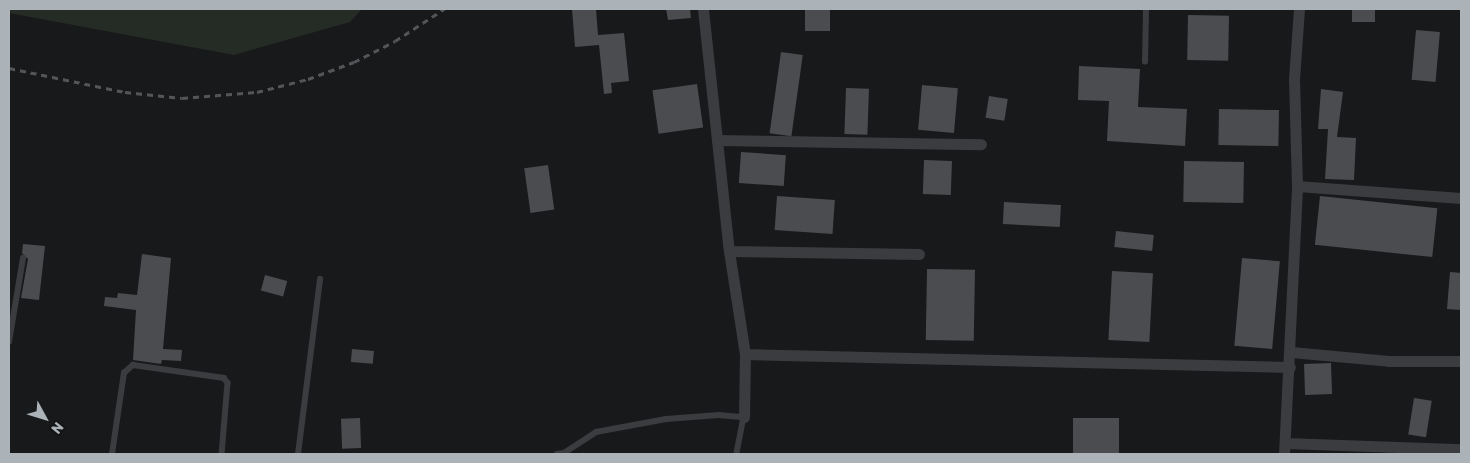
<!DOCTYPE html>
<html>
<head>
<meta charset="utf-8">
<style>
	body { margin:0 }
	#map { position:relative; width:1470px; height:463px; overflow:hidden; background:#18191a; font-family:Rubik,sans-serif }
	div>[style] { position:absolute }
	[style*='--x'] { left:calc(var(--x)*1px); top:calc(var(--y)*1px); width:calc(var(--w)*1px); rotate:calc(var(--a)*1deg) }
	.green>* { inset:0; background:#252c25 }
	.building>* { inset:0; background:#4a4c4f; transform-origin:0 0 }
	.lane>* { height:5.5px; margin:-2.75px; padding:0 2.75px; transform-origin:2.75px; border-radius:2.75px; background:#3a3c3f }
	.street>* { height:11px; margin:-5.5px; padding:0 5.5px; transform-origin:5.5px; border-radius:5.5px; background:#3a3c3f }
	.rail>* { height:3px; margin-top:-1.5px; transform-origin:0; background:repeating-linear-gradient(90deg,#535659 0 6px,transparent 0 11px) }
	span { translate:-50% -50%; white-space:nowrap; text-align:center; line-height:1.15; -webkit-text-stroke:5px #131415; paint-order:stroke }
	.frame { position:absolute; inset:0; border:10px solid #acb3b8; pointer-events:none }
	.north { position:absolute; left:20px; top:393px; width:50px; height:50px; -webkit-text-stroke:4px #131415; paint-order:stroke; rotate:129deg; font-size:14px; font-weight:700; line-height:20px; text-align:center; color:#acb3b8 }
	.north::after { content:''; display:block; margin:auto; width:18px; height:22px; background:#acb3b8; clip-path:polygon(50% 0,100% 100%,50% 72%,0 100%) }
</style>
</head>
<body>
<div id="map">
	<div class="green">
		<div style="clip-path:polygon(9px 9px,362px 9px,350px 22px,234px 55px,9px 13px)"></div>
	</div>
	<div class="building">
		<div style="clip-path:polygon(572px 9px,596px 9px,598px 35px,624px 33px,629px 81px,611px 83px,612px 93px,604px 94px,599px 45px,575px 47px)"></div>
		<div style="clip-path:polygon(666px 9px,690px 9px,691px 18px,668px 20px)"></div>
		<div style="left:805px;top:9px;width:25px;height:22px"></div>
		<div style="left:1352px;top:9px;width:23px;height:13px"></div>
		<div style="left:1188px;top:15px;width:41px;height:45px;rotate:1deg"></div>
		<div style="left:1416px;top:30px;width:24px;height:50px;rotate:5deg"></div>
		<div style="left:781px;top:52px;width:22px;height:82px;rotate:8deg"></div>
		<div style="clip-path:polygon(1079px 66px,1140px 69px,1138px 107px,1187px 109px,1185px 146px,1107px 141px,1109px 101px,1078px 100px)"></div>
		<div style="left:697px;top:84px;width:44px;height:45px;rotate:82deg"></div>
		<div style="left:922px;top:85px;width:36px;height:45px;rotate:5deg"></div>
		<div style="left:846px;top:88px;width:23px;height:46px;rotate:2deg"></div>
		<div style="clip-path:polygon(1321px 89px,1343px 92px,1337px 137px,1356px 138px,1354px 180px,1325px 179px,1328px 129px,1318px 129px)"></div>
		<div style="left:989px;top:96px;width:19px;height:22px;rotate:9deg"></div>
		<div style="left:1219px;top:109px;width:60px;height:36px;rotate:1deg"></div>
		<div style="left:741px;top:152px;width:45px;height:31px;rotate:4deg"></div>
		<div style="left:924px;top:160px;width:28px;height:34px;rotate:2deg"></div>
		<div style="left:1184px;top:161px;width:60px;height:41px;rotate:1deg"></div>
		<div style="left:548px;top:165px;width:45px;height:24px;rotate:82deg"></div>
		<div style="left:777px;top:196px;width:58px;height:34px;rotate:4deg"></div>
		<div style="left:1320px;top:196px;width:118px;height:49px;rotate:6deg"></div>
		<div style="left:1004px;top:202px;width:57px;height:22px;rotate:3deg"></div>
		<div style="left:1116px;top:231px;width:38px;height:16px;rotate:6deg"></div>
		<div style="clip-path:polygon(23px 244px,45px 246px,39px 300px,21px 298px,28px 259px,22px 253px)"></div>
		<div style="clip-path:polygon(142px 254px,171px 258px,163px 349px,182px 350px,181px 361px,162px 360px,161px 364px,133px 360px,136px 310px,104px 306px,105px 297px,117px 298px,118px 293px,137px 295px)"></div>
		<div style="left:1242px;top:258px;width:38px;height:88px;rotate:5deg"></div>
		<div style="left:927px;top:269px;width:48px;height:71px;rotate:1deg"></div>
		<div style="left:1112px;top:271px;width:41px;height:69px;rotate:3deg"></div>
		<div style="clip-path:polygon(1450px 272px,1461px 273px,1461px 310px,1447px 309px)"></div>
		<div style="left:265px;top:275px;width:23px;height:16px;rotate:15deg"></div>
		<div style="left:352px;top:349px;width:22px;height:13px;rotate:5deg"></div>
		<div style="left:1331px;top:363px;width:31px;height:27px;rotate:88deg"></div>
		<div style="left:1414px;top:398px;width:18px;height:37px;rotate:9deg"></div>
		<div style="left:360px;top:418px;width:30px;height:19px;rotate:88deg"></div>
		<div style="left:1119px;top:418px;width:36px;height:46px;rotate:90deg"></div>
	</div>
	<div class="lane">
		<div style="--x:1145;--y:62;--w:53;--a:-88.9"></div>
		<div style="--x:9;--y:342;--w:85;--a:-80.5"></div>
		<div style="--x:112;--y:454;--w:82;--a:-81.6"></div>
		<div style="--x:124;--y:373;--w:12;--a:-42"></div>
		<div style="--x:133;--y:365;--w:92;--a:8.1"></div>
		<div style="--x:224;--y:378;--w:6;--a:51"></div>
		<div style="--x:228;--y:383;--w:71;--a:94.8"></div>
		<div style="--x:298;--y:454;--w:176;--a:-82.8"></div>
		<div style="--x:557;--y:454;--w:7;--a:-8"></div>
		<div style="--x:564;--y:453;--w:38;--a:-33"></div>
		<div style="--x:596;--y:432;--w:71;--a:-10.5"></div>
		<div style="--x:666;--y:419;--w:53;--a:-4.3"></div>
		<div style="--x:719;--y:415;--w:25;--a:5"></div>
		<div style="--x:744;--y:417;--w:38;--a:101"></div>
	</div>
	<div class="street">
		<div style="--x:703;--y:9;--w:243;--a:83.9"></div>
		<div style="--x:729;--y:251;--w:104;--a:81.2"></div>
		<div style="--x:717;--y:140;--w:264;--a:0.9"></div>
		<div style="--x:1297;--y:186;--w:164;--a:4.2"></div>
		<div style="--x:729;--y:251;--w:190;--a:0.9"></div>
		<div style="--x:1291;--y:352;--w:98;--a:5.2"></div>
		<div style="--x:1389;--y:361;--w:72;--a:0"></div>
		<div style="--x:744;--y:417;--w:63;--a:-89.1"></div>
		<div style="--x:745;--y:354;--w:545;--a:1.37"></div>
		<div style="--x:1285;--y:443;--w:176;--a:2"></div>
		<div style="--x:1284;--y:454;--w:268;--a:-87.2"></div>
		<div style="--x:1297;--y:186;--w:107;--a:-91.6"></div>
		<div style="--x:1294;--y:79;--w:70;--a:-85.9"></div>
	</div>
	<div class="rail">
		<div style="--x:9;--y:68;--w:118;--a:11.7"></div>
		<div style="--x:125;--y:92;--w:57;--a:6"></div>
		<div style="--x:182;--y:98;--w:75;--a:-4.6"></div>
		<div style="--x:257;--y:92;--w:53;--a:-14.3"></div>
		<div style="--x:308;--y:79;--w:49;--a:-20.3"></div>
		<div style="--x:354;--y:62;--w:46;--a:-27.1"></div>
		<div style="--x:395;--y:41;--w:59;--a:-33.1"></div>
	</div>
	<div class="frame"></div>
	<div class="north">N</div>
</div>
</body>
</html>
